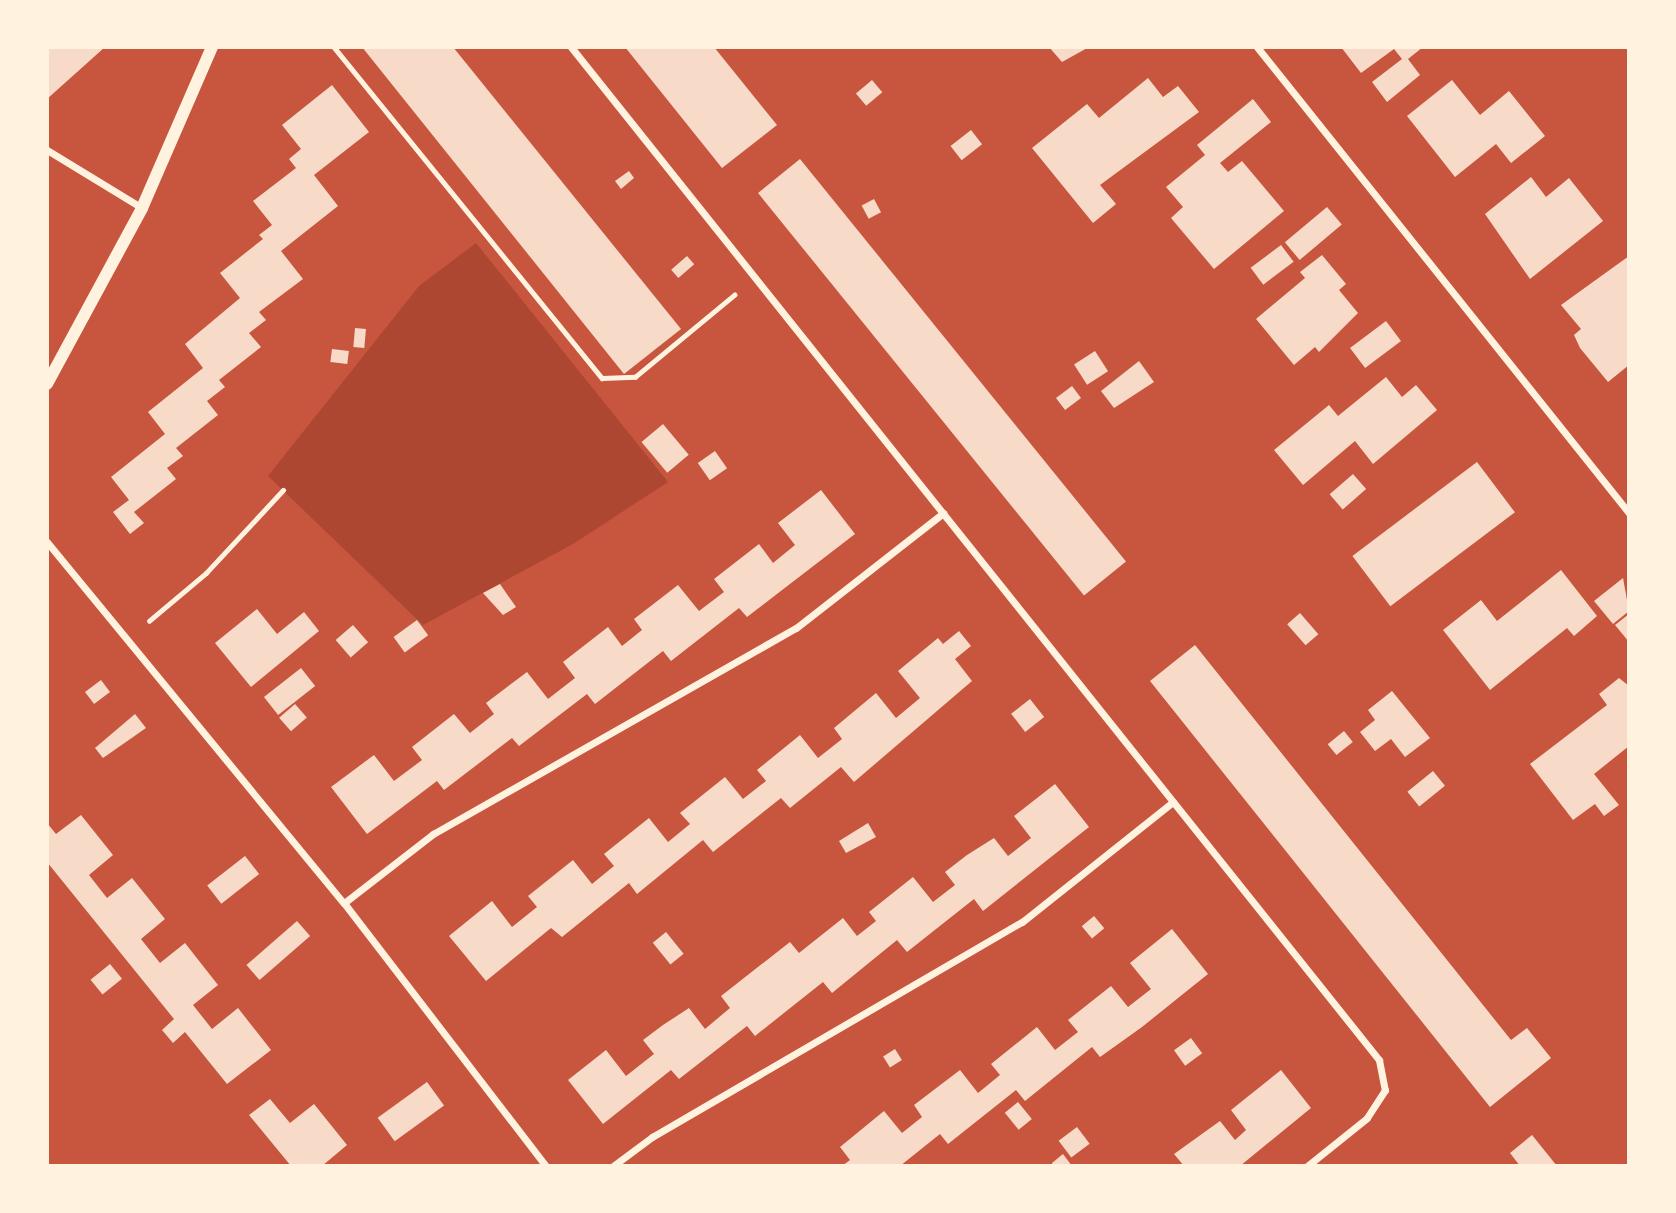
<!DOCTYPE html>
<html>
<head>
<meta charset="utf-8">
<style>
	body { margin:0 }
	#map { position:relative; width:1676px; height:1213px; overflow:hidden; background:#c8553d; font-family:"Sofia Sans Condensed",sans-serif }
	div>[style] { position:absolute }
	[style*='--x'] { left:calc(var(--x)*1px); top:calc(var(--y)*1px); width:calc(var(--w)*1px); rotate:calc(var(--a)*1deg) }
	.green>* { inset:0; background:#ae4732 }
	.building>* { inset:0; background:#f7dbc8; transform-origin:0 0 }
	.path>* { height:4.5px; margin:-2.25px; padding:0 2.25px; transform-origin:2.25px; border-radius:2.25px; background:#fff3e0 }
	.minor>* { height:7px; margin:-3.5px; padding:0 3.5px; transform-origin:3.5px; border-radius:3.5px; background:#fff3e0 }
	.tertiary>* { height:12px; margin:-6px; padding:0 6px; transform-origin:6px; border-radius:6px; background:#fff3e0 }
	span { translate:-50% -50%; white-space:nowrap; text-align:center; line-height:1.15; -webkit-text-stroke:7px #fff3e0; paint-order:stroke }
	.frame { position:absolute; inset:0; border:49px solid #fff3e0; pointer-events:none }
</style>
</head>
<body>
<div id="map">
	<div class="green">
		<div style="clip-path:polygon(476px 243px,668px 482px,573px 544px,423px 625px,268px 476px,419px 286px)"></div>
	</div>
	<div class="building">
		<div style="clip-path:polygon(47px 47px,105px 47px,47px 99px)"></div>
		<div style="clip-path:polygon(362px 47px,453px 47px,681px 329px,624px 374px)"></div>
		<div style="clip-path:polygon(625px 47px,714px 47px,777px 125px,722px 168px)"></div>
		<div style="clip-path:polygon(1049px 47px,1089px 47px,1062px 62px)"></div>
		<div style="clip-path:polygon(1341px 47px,1423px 47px,1408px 59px,1420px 75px,1387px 102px,1372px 82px,1402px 59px,1394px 49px,1361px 73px)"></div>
		<div style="clip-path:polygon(1148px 78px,1163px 97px,1178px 86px,1199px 112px,1100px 185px,1116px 204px,1093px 223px,1032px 148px,1087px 104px,1099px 118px)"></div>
		<div style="left:872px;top:80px;width:16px;height:21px;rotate:50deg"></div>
		<div style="clip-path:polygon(1452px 80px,1480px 115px,1509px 91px,1545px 136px,1511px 163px,1496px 144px,1455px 177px,1407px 116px)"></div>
		<div style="clip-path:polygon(332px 85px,369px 132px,314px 175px,338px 206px,281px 251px,303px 279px,259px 312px,266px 320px,249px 333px,261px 347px,219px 380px,225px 387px,207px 401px,218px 415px,176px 448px,183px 456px,167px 468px,176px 479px,134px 512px,144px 523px,130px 534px,113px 512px,129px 500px,111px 477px,165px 434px,148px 412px,203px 368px,185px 344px,240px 298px,220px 273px,263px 239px,259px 235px,272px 225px,253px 201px,296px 168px,289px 159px,301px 149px,282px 125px)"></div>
		<div style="clip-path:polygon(1253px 99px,1271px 122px,1220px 163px,1228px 172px,1242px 161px,1284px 211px,1214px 269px,1171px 218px,1183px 207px,1166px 187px,1205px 155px,1197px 145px)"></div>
		<div style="left:971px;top:130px;width:18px;height:26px;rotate:52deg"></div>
		<div style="left:800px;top:159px;width:518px;height:54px;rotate:51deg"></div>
		<div style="clip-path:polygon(629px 171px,634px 178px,621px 189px,615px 181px)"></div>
		<div style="clip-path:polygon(1531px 177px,1546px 197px,1569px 178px,1603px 221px,1530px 279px,1485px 214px)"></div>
		<div style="left:874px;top:199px;width:15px;height:14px;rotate:62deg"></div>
		<div style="left:1327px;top:207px;width:23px;height:55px;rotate:50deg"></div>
		<div style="left:1281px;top:245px;width:21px;height:38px;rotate:53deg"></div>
		<div style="clip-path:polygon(1322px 255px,1346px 284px,1339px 290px,1358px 313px,1319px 352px,1315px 347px,1294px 365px,1256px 319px,1305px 278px,1300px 272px)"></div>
		<div style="left:687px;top:256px;width:11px;height:21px;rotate:49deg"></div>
		<div style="clip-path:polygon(1629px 256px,1629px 365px,1608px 382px,1580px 348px,1574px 335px,1581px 329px,1561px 305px)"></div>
		<div style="left:1386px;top:321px;width:25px;height:45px;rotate:53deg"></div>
		<div style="left:355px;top:328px;width:11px;height:19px;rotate:5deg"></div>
		<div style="left:332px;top:349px;width:17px;height:13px;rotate:7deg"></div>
		<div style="left:1095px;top:351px;width:24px;height:25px;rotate:57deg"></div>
		<div style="clip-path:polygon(1139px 361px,1154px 382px,1114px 408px,1101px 391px)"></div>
		<div style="clip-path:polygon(1386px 377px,1402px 397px,1416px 385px,1437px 410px,1373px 464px,1355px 441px,1303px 485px,1274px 450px,1329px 405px,1338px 416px)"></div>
		<div style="left:1072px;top:386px;width:15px;height:20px;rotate:53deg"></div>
		<div style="left:663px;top:424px;width:40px;height:28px;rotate:50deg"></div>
		<div style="left:715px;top:451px;width:21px;height:21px;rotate:55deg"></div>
		<div style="left:1477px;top:462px;width:63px;height:156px;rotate:53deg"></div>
		<div style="left:1353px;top:474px;width:20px;height:31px;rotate:49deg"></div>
		<div style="clip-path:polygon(821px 490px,855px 534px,747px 617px,739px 608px,671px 661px,663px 651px,595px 704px,587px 694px,519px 746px,512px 738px,444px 790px,437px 781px,367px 834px,331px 787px,374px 755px,394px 781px,422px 760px,412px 747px,454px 714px,470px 733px,494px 714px,486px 703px,527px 672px,548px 699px,575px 678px,563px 662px,608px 627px,622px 646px,642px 630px,634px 619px,678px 585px,699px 611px,724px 592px,714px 579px,759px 544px,773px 563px,795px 545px,778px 523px)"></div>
		<div style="clip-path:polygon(1561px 570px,1597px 616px,1574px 636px,1567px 628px,1490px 690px,1443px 630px,1481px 600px,1497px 621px)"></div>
		<div style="clip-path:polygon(1623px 578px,1629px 611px,1613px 624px,1594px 601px)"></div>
		<div style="clip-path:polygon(500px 584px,516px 607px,503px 615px,483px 593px)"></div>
		<div style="clip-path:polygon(257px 609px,277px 634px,304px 612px,319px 631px,251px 687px,215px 643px)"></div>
		<div style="left:1300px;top:613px;width:28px;height:17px;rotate:49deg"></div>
		<div style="clip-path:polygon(1629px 614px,1629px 642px,1615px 625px)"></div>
		<div style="left:417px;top:620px;width:19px;height:29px;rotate:54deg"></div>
		<div style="left:353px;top:625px;width:23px;height:23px;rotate:49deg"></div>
		<div style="clip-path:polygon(959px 631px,971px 646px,955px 659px,972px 681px,854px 782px,841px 767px,790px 808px,781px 798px,713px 852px,703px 840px,637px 894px,629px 883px,562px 937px,551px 928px,486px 981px,449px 936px,492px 901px,512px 927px,537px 907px,528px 896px,573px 860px,592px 884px,614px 866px,604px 854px,649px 818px,668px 842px,690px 824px,680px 813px,725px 777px,743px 799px,766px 781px,757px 770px,800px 735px,818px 758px,842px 739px,834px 728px,876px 693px,896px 718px,920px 698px,898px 671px,938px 638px,943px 644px)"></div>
		<div style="clip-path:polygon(1195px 645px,1511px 1040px,1527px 1028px,1551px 1058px,1490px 1107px,1150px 681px)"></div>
		<div style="left:301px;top:668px;width:23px;height:47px;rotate:52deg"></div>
		<div style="clip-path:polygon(1619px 678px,1629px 686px,1629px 746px,1594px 774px,1619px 805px,1604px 816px,1595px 804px,1573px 820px,1530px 764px,1607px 705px,1599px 694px)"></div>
		<div style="left:101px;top:680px;width:15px;height:20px;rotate:53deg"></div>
		<div style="clip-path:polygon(1392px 691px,1430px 738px,1405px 757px,1391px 739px,1375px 751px,1360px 732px,1375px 720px,1368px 710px)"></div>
		<div style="left:1030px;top:699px;width:23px;height:24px;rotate:52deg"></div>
		<div style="left:295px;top:704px;width:18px;height:21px;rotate:49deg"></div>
		<div style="clip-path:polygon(135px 714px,146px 728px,103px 758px,95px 748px)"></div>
		<div style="left:1344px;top:731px;width:14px;height:21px;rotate:51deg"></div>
		<div style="left:1433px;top:771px;width:19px;height:33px;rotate:51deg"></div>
		<div style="clip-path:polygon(1055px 784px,1089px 827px,983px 911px,974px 899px,907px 952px,897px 940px,832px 993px,823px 982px,755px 1036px,747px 1026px,679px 1079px,671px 1070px,603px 1124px,568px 1080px,606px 1050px,626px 1076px,654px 1054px,643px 1040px,663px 1025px,689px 1008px,705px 1029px,730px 1008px,721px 996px,790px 942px,799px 953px,843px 918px,857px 936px,876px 921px,869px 912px,913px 877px,933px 902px,955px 885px,945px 872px,967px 855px,994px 838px,1008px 856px,1031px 838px,1014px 816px)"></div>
		<div style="clip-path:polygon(81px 815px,113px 855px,89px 875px,107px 898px,132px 878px,165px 919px,141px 939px,160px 963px,185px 943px,218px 985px,193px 1005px,212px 1029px,238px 1008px,271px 1050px,227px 1084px,185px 1032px,173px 1043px,162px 1030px,174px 1019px,47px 862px,47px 823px,56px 834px)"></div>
		<div style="clip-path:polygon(868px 823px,876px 837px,846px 853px,839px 841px)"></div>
		<div style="left:245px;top:856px;width:23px;height:48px;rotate:52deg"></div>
		<div style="left:1094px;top:916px;width:16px;height:16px;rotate:50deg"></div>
		<div style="left:297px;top:921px;width:20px;height:67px;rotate:49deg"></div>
		<div style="clip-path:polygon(1172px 929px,1208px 974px,1142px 1027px,1100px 1057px,1092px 1047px,1025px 1101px,1016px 1090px,948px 1144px,940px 1134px,900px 1166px,842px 1166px,850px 1160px,840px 1147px,884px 1111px,902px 1133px,922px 1117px,914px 1105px,960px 1070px,978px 1093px,1000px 1075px,991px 1064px,1037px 1027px,1055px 1050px,1078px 1032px,1068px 1020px,1111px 986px,1128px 1007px,1151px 989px,1130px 963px)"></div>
		<div style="left:666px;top:932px;width:28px;height:17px;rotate:51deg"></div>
		<div style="left:110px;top:964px;width:19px;height:25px;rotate:51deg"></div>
		<div style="left:1191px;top:1038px;width:19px;height:21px;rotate:54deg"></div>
		<div style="left:895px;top:1049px;width:13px;height:14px;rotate:58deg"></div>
		<div style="clip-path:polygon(1281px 1070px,1311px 1108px,1240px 1166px,1184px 1166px,1174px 1154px,1220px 1121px,1235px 1140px,1246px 1130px,1231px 1110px)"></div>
		<div style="left:427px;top:1082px;width:29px;height:61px;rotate:54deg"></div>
		<div style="clip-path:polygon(270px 1099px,290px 1123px,314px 1104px,347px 1145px,322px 1166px,291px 1166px,249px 1115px)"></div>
		<div style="left:1018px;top:1102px;width:22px;height:17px;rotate:51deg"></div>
		<div style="left:1077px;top:1127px;width:21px;height:23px;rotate:53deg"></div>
		<div style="clip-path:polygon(1532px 1135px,1557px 1166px,1520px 1166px,1510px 1153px)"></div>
		<div style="clip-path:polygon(1063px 1154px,1072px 1166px,1053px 1166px,1052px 1163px)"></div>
	</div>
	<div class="path">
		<div style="--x:334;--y:47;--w:426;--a:51"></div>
		<div style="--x:602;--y:378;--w:33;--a:-2"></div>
		<div style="--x:635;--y:377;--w:129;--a:-39.6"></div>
		<div style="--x:149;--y:621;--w:75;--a:-40.1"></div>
		<div style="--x:206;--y:573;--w:113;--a:-47.1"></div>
	</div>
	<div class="minor">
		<div style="--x:571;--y:47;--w:1296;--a:51.42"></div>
		<div style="--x:1379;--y:1060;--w:31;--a:79"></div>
		<div style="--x:1385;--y:1090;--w:33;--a:123"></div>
		<div style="--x:1367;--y:1118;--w:77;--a:141.3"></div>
		<div style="--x:1257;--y:47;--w:596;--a:51.4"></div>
		<div style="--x:47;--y:150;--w:111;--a:31.4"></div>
		<div style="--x:47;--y:542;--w:467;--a:50.6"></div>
		<div style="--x:344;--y:903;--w:332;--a:52.5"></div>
		<div style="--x:344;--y:903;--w:113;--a:-37.8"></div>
		<div style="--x:433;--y:834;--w:417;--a:-29.6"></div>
		<div style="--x:796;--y:628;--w:187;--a:-38"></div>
		<div style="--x:613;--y:1166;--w:49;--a:-36.6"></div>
		<div style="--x:652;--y:1137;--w:428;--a:-30.2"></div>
		<div style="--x:1022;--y:922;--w:193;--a:-38.5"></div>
	</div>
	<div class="tertiary">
		<div style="--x:47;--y:384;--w:200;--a:-61.6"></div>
		<div style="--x:142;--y:208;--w:176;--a:-66.5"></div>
	</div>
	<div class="frame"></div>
</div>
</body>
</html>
